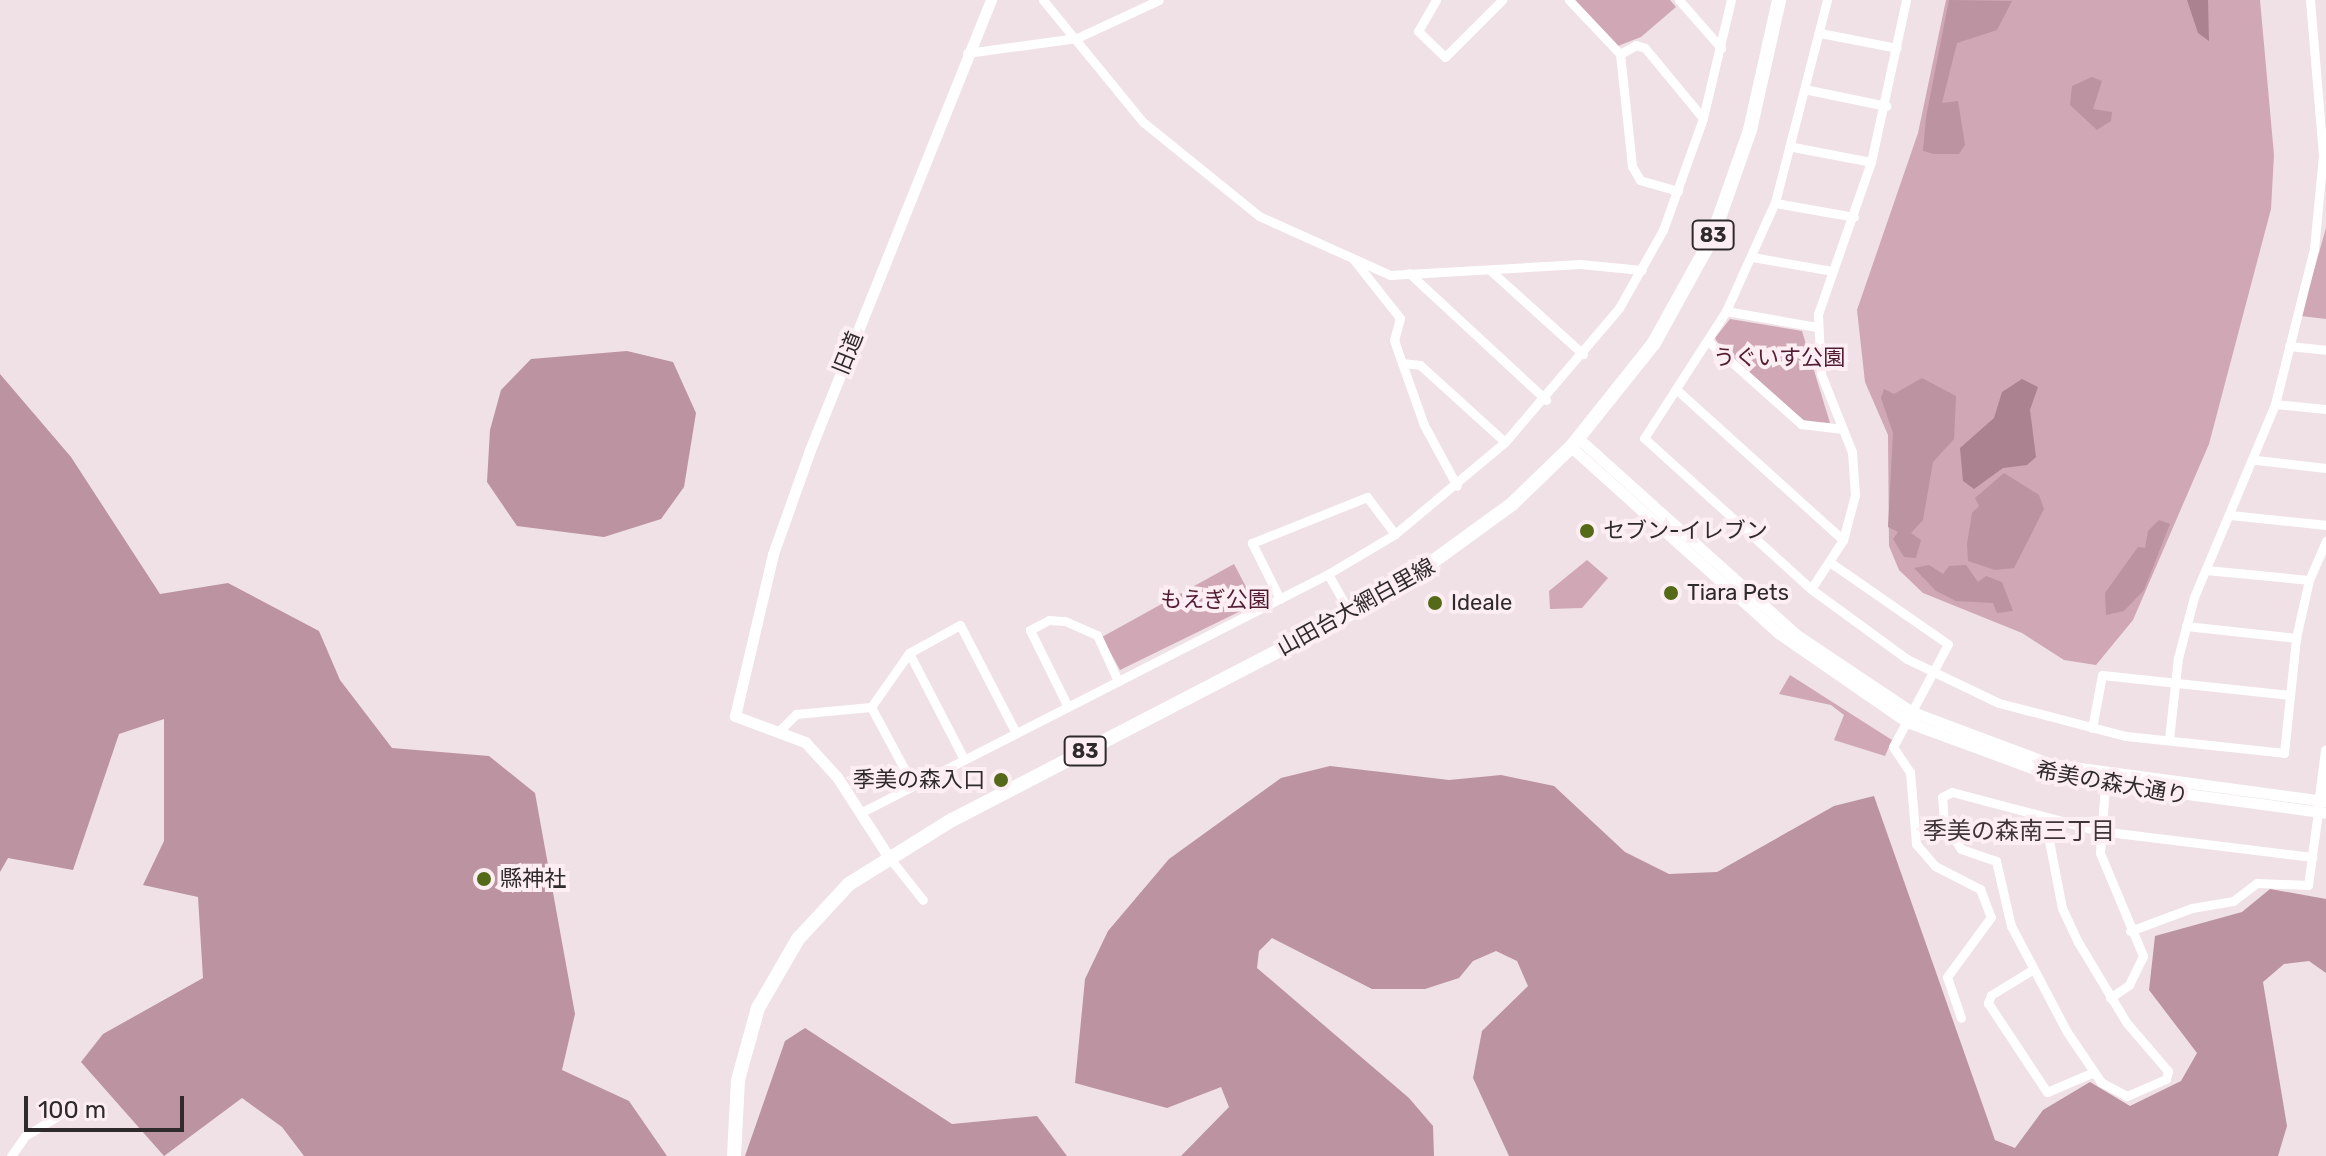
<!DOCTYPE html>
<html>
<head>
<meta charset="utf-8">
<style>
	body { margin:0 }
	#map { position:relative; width:2326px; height:1156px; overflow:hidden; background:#efe1e5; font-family:Rubik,"Noto Sans JP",sans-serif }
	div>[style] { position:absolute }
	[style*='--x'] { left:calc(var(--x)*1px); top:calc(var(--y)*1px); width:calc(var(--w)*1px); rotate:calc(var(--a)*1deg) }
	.green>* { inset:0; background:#d0a7b4 }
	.forest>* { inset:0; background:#bc93a0 }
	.water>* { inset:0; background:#ab8290 }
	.minor>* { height:9px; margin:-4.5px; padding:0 4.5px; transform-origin:4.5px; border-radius:4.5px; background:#fff }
	.tertiary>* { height:11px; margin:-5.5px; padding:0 5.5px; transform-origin:5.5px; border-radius:5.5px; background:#fff }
	.primary>* { height:14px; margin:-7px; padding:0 7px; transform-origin:7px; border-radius:7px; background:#fff }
	.dots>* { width:22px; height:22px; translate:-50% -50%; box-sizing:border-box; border:4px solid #fceef2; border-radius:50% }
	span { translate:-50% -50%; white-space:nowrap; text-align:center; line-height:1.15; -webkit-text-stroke:8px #fceef2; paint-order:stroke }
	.shield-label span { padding:2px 6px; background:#fceef2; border:2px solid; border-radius:6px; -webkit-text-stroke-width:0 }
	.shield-label { font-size:20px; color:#2f2a2c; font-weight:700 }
	.street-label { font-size:22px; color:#2f2a2c }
	.park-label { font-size:22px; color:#521d33 }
	.poi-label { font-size:22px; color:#2f2a2c }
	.left { translate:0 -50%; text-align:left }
	.right { translate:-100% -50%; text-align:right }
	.neighbourhood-label { font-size:24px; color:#403538 }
	.scale { position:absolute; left:24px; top:1096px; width:160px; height:36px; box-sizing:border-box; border:4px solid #2f2a2c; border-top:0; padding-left:10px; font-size:24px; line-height:28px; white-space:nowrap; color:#2f2a2c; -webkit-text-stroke:6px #fceef2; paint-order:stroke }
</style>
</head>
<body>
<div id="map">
	<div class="green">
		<div style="clip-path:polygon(1574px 0,1670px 0,1676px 7px,1641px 37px,1618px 46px)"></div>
		<div style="clip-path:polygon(1946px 0,2260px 0,2274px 155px,2271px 209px,2209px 444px,2133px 620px,2096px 665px,2064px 660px,2022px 633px,1923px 593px,1899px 570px,1889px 546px,1888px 435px,1865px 382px,1857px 310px,1918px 133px)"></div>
		<div style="clip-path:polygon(2326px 228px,2326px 319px,2301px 316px)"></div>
		<div style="clip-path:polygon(1730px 319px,1802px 331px,1830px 423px,1805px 422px,1719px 345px,1715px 338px)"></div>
		<div style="clip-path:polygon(1587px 560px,1608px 578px,1582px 608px,1550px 609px,1549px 591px)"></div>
		<div style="clip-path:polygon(1234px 564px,1255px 604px,1120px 670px,1102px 637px)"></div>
		<div style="clip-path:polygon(1790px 675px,1892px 740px,1885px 756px,1834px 740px,1844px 715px,1831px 705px,1779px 694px)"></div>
	</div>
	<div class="forest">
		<div style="clip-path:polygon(1949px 0,2012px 1px,1997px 30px,1957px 43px,1942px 103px,1958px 101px,1965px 145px,1959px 154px,1934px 154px,1923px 151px,1926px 117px)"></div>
		<div style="clip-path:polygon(2092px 77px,2102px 81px,2093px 109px,2112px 112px,2111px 121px,2097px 130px,2070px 105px,2072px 86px)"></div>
		<div style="clip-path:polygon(627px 351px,673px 362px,696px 413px,684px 487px,661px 519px,604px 537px,517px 526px,487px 482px,490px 430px,501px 390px,531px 359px)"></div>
		<div style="clip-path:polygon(0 374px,71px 457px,160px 594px,228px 583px,319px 631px,340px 680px,392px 748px,489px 756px,535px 793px,575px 1014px,562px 1070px,629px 1101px,667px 1156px,304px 1156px,282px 1127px,242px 1098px,164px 1156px,81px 1062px,103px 1034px,203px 978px,198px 897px,143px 885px,164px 841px,164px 719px,119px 734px,73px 870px,8px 858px,0 872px)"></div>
		<div style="clip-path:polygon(1922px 378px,1956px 396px,1954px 439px,1933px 462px,1923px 520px,1911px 533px,1921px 540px,1916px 558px,1904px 557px,1893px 539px,1898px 532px,1888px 527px,1893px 433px,1881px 398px,1884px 389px,1894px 394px)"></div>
		<div style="clip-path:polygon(2004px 473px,2039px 495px,2044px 509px,2014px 568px,1995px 570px,1968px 561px,1967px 544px,1972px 513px,1979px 506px,1975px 498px)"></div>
		<div style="clip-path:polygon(2159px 520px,2170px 524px,2144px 590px,2124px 611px,2106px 615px,2105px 593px,2138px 547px,2145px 548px,2148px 531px)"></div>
		<div style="clip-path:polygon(1929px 565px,1943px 574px,1949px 566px,1966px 565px,1978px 582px,1986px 576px,2002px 582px,2013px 611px,1997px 613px,1993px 603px,1956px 601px,1936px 591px,1914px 568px)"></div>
		<div style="clip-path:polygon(1330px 766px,1449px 780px,1501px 775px,1554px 786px,1625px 852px,1669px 874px,1717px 872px,1834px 806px,1874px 796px,1995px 1140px,2015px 1148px,2043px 1110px,2090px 1082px,2130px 1106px,2181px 1081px,2197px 1053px,2149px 990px,2155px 936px,2242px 912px,2270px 889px,2326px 899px,2326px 973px,2309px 961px,2284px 964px,2263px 982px,2287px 1126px,2278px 1156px,1509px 1156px,1473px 1078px,1482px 1031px,1528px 986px,1517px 961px,1496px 951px,1473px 961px,1459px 978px,1425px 989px,1372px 989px,1272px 938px,1259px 951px,1257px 968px,1409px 1098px,1433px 1126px,1434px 1156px,1181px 1156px,1229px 1107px,1221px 1087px,1167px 1108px,1075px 1083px,1085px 979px,1108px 931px,1169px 859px,1281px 778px)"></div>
		<div style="clip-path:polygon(805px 1028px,952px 1124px,1037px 1116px,1067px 1156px,745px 1156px,785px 1041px)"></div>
	</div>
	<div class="water">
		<div style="clip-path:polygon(2187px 0,2208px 0,2209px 41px,2198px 33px)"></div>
		<div style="clip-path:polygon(2022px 379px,2038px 387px,2030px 410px,2036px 457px,2027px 465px,2003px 468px,1974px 489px,1963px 481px,1960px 448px,1994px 418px,2002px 392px)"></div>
	</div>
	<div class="minor">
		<div style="--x:1043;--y:0;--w:158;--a:50.7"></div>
		<div style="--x:1143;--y:122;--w:149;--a:39"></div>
		<div style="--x:1259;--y:216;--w:144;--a:24.2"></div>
		<div style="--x:1390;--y:275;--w:190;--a:-3.3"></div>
		<div style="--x:1580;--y:264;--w:62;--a:5.5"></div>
		<div style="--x:1436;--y:0;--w:36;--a:120"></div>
		<div style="--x:1418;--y:31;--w:37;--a:44"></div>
		<div style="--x:1445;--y:57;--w:81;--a:-45"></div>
		<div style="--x:1569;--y:0;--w:74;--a:46.6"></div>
		<div style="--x:1679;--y:0;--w:64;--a:48.8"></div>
		<div style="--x:1827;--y:0;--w:209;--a:104.4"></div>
		<div style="--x:1775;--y:202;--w:120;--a:114.2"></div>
		<div style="--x:1726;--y:311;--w:151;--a:122.8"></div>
		<div style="--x:1644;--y:438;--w:225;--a:42.1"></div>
		<div style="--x:1811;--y:589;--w:119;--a:36.1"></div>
		<div style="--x:1907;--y:659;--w:102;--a:25.6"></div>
		<div style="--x:1999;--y:703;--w:131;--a:14.6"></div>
		<div style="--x:2126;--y:736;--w:159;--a:6.1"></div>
		<div style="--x:2284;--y:753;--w:116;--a:-84"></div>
		<div style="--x:2296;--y:638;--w:59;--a:-77.4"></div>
		<div style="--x:2309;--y:580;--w:43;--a:-66.4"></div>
		<div style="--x:1820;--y:33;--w:78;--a:11"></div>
		<div style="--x:967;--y:53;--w:111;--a:-7.8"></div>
		<div style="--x:1077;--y:38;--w:90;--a:-24.9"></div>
		<div style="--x:1809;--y:90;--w:79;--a:11.7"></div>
		<div style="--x:1793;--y:147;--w:79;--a:10.9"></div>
		<div style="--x:1678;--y:191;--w:40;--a:-164"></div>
		<div style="--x:1640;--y:180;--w:16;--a:-120"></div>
		<div style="--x:1632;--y:166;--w:113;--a:-96.1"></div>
		<div style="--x:1620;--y:54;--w:18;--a:-29"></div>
		<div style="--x:1636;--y:45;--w:9;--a:18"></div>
		<div style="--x:1645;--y:48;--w:91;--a:50.4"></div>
		<div style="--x:1775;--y:203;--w:80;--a:10"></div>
		<div style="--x:1752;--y:257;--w:81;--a:9.9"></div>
		<div style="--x:1354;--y:260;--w:74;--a:51.6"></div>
		<div style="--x:1400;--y:318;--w:23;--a:105"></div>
		<div style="--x:1394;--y:340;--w:24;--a:71"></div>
		<div style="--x:1402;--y:363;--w:66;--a:70.5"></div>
		<div style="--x:1424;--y:425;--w:69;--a:61.6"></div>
		<div style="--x:1491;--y:271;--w:124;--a:42.1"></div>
		<div style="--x:1409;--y:273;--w:187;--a:42.8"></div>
		<div style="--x:1726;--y:311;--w:92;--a:10"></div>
		<div style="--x:1708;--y:341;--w:125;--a:41.7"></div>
		<div style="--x:1801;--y:424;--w:42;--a:6.8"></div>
		<div style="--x:2289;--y:346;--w:37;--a:6"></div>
		<div style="--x:1402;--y:363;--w:18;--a:6"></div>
		<div style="--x:1420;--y:365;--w:115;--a:42.2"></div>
		<div style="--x:1677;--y:390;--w:224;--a:42.1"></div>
		<div style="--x:2275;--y:404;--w:51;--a:5.6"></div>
		<div style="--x:2256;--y:460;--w:70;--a:6.5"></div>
		<div style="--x:2230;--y:515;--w:97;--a:5.9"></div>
		<div style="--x:1831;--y:563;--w:142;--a:34.7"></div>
		<div style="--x:1948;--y:644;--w:117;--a:118.1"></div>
		<div style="--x:1893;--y:747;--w:30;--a:56"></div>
		<div style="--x:1910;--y:772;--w:72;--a:85.2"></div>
		<div style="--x:1916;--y:844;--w:29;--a:49"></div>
		<div style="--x:1935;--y:866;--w:51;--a:27.1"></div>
		<div style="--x:1980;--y:889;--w:30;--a:69"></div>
		<div style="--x:1991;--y:917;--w:74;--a:126.3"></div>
		<div style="--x:1947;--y:977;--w:43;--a:71.1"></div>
		<div style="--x:2206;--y:570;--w:103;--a:5.5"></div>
		<div style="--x:1328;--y:574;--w:45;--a:60.6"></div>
		<div style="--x:1811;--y:589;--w:59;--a:-56.9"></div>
		<div style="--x:1843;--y:540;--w:47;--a:-75.1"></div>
		<div style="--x:1855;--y:495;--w:43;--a:-94"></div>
		<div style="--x:1852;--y:452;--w:84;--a:-111.7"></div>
		<div style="--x:1821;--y:374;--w:60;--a:-92.9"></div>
		<div style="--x:1818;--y:314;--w:161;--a:-70.8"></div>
		<div style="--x:1871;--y:162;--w:166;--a:-77.8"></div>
		<div style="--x:1280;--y:599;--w:63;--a:-116.6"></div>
		<div style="--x:1252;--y:543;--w:124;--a:-21.8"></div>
		<div style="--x:1367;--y:497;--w:46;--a:52.9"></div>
		<div style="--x:2186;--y:626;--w:111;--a:6.2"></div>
		<div style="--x:909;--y:653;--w:119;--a:62.6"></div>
		<div style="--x:871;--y:707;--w:89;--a:61.7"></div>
		<div style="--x:1068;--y:707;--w:86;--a:-116.3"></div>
		<div style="--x:1030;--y:630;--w:21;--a:-28"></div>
		<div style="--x:1049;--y:620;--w:16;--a:4"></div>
		<div style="--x:1065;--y:621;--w:35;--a:24"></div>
		<div style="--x:1097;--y:635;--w:51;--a:65.5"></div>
		<div style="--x:2092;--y:728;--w:54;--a:-79.3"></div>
		<div style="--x:2102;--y:675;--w:189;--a:6.1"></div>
		<div style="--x:780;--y:730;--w:23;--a:-45"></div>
		<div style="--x:796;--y:714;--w:75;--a:-5.3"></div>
		<div style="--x:871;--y:707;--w:66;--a:-54.9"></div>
		<div style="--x:909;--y:653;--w:58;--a:-28.8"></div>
		<div style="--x:960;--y:625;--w:122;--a:62.6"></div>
		<div style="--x:2169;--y:739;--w:81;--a:-83.7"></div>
		<div style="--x:2178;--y:658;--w:63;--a:-75.3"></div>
		<div style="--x:2194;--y:597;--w:209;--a:-67.2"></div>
		<div style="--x:2275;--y:404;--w:160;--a:-75.9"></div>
		<div style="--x:2314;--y:249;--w:94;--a:-84.5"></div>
		<div style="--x:2323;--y:155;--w:156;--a:-94.8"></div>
		<div style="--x:2105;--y:786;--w:67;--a:94.3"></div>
		<div style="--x:2100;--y:853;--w:112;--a:67.3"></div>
		<div style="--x:2143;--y:956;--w:32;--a:116"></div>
		<div style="--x:2129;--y:985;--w:23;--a:146"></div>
		<div style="--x:860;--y:813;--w:525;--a:-27.05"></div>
		<div style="--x:1328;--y:574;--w:78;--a:-30.8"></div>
		<div style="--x:1395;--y:534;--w:143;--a:-39.9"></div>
		<div style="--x:1505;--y:442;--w:176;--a:-49.6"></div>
		<div style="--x:1619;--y:308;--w:90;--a:-60.6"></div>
		<div style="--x:1663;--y:230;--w:119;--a:-70.3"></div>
		<div style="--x:1703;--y:118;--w:121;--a:-76.7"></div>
		<div style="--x:2045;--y:820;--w:90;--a:79.1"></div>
		<div style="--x:2062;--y:908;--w:38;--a:65"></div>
		<div style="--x:2078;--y:942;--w:93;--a:59"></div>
		<div style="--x:2126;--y:1022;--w:65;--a:49.4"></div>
		<div style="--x:2168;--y:1071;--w:8;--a:104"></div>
		<div style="--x:2166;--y:1079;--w:43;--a:156.4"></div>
		<div style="--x:2127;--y:1096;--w:30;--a:-152"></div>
		<div style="--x:2101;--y:1082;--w:60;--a:-124.2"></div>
		<div style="--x:2067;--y:1032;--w:120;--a:-117.8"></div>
		<div style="--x:2011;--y:926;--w:67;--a:-103"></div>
		<div style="--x:1996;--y:861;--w:37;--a:-161"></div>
		<div style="--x:1961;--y:849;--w:31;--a:-123"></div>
		<div style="--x:1944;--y:823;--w:26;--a:-94"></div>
		<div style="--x:1942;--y:797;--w:11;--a:-27"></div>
		<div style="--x:1952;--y:792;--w:153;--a:14.8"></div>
		<div style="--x:2100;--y:831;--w:214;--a:7"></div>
		<div style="--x:888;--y:856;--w:56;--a:51.5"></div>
		<div style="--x:2130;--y:931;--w:66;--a:-20.4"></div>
		<div style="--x:2192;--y:908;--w:42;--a:-9.7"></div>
		<div style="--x:2233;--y:901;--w:30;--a:-37"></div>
		<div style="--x:2257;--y:883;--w:51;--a:2.2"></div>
		<div style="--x:2308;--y:885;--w:74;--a:-82.2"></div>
		<div style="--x:2032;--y:970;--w:48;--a:148.6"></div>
		<div style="--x:1991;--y:995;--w:9;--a:111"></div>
		<div style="--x:1988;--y:1003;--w:107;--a:56.5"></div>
		<div style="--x:2047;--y:1092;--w:51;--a:-23.1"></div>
		<div style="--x:11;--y:1156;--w:24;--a:-55"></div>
		<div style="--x:25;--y:1136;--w:48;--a:-31.4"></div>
	</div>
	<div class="tertiary">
		<div style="--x:1578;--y:438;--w:295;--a:42"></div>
		<div style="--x:1797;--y:635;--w:138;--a:33.8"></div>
		<div style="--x:1912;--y:712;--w:148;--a:20.5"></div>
		<div style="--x:2051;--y:764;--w:277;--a:7.7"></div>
		<div style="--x:1571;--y:447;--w:278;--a:41.9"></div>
		<div style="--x:1778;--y:633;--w:157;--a:34.6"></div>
		<div style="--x:1907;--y:722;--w:157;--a:20.2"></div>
		<div style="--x:2054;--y:776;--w:275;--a:7.7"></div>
		<div style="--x:2319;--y:805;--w:55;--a:-82.7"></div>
		<div style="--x:888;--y:856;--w:94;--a:-122.8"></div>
		<div style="--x:837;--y:777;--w:47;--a:-132.4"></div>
		<div style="--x:805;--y:742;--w:75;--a:-159.6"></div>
		<div style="--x:735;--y:716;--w:166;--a:-76.8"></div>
		<div style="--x:773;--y:554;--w:110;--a:-70.4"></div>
		<div style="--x:810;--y:450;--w:485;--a:-68.1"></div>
	</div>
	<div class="primary">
		<div style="--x:734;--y:1156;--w:76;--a:-87"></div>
		<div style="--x:738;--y:1080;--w:75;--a:-74.5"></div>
		<div style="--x:758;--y:1008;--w:80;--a:-59.9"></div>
		<div style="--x:798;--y:939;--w:75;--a:-47.2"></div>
		<div style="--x:849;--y:884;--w:121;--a:-31.9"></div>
		<div style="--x:952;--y:820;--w:495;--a:-27.4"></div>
		<div style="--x:1391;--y:592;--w:150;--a:-36"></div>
		<div style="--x:1512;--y:504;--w:82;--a:-44"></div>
		<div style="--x:1571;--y:447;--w:133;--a:-51.4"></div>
		<div style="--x:1654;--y:343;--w:120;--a:-61.1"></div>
		<div style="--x:1712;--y:238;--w:114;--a:-70.6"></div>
		<div style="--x:1750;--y:130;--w:133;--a:-77.4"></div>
	</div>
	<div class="dots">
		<div style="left:1587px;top:531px;background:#546a18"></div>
		<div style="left:1671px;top:593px;background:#546a18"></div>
		<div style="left:1435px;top:603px;background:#546a18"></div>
		<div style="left:1001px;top:780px;background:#546a18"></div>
		<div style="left:484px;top:879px;background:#546a18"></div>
	</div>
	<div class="shield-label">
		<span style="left:1713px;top:235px">83</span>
		<span style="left:1085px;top:751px">83</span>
	</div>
	<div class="street-label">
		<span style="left:848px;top:353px;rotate:-68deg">旧道</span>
		<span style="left:1356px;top:607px;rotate:-29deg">山田台大網白里線</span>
		<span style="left:2112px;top:783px;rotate:10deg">希美の森大通り</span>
	</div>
	<div class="park-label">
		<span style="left:1779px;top:358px">うぐいす公園</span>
		<span style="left:1215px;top:600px">もえぎ公園</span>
	</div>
	<div class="poi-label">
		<span class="left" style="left:1603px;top:531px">セブン-イレブン</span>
		<span class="left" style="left:1687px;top:593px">Tiara Pets</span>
		<span class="left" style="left:1451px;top:603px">Ideale</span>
		<span class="right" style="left:985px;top:780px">季美の森入口</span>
		<span class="left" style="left:500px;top:879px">縣神社</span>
	</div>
	<div class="neighbourhood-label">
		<span style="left:2019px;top:832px">季美の森南三丁目</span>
	</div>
	<div class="scale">100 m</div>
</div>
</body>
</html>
